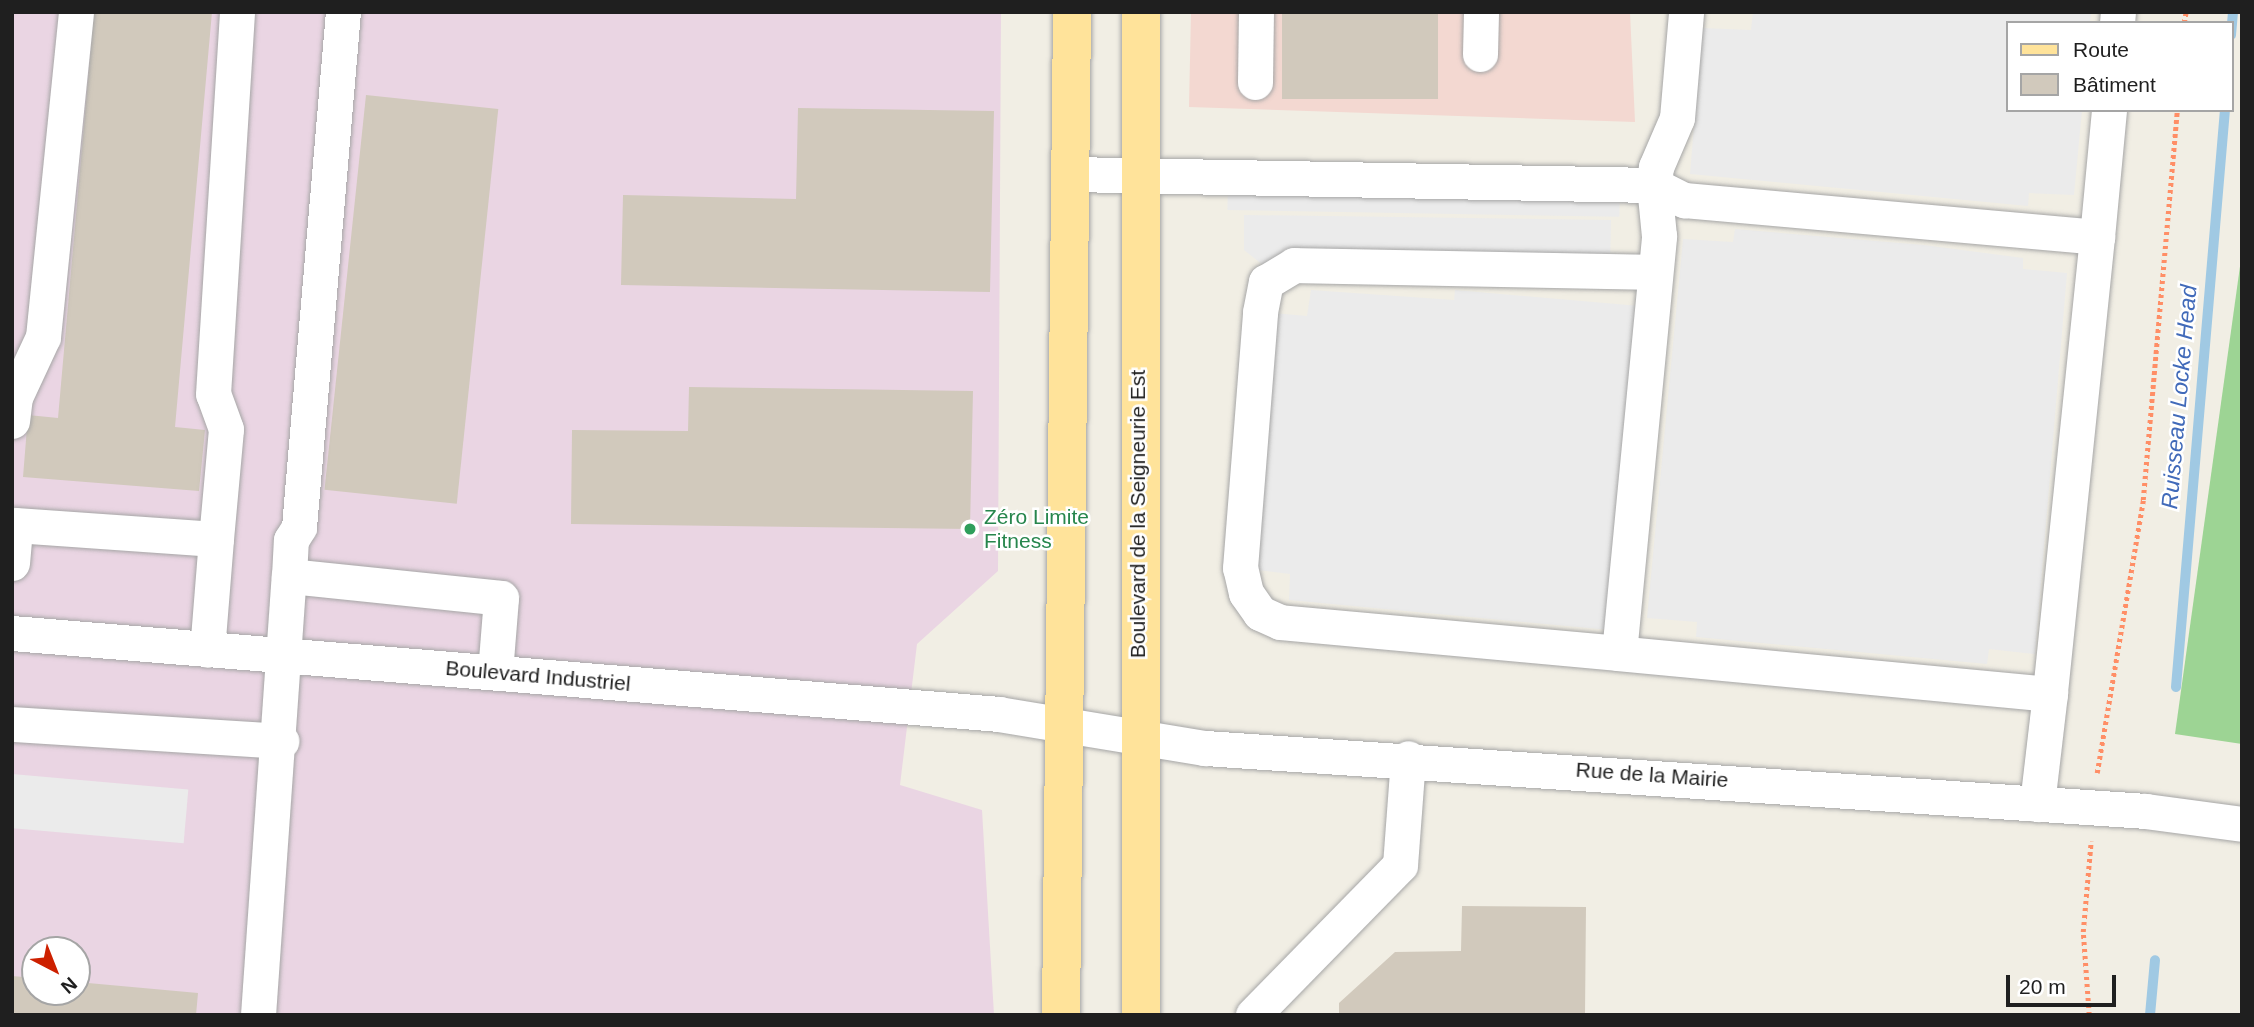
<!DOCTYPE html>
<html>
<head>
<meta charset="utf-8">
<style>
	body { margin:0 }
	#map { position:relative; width:2254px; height:1027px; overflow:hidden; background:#f1eee4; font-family:Arial,sans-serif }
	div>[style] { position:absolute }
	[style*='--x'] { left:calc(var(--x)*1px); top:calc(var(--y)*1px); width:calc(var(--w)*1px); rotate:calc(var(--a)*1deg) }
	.commercial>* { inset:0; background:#f3d8d1 }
	.industrial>* { inset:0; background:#ead5e3 }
	.forest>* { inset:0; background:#9dd494 }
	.parking>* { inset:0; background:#ebebeb; transform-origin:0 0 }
	.stream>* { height:10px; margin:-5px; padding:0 5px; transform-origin:5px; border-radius:5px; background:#a0c9e3 }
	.building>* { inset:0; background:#d1c9bc; transform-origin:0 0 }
	.path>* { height:4.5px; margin-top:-2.25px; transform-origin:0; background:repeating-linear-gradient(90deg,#ff8e66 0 3.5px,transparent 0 7px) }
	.roads { filter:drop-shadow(0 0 2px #a6a6a6) drop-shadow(0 0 2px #a6a6a6) }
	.minor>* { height:35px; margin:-17.5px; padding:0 17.5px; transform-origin:17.5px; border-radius:17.5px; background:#fff }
	.major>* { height:38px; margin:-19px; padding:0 19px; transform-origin:19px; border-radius:19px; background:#ffe39a }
	.dots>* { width:19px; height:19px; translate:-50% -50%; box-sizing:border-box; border:4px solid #fff; border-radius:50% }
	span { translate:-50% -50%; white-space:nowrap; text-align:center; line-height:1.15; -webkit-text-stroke:5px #fff; paint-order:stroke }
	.street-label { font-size:21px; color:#1f1f1f }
	.leisure-label { font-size:21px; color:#27864d }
	.left { translate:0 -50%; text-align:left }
	.water-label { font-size:23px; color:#416ab9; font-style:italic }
	.frame { position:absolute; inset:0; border:14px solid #1f1f1f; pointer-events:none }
	.legend { position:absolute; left:2006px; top:21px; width:228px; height:91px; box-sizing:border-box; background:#fff; border:2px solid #a5a5a5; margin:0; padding:9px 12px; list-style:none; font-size:21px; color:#1f1f1f }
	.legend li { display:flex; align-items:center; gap:14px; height:35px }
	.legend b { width:35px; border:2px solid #a5a5a5 }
	.north { position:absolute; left:21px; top:936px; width:70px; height:70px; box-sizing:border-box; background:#fff; border:2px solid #a5a5a5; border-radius:50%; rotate:138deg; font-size:19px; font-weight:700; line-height:28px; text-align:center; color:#1f1f1f }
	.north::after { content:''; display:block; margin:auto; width:24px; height:32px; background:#cd2000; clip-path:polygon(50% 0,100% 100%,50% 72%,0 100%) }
	.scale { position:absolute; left:2006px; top:975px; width:110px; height:32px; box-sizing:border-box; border:4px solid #1f1f1f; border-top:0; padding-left:9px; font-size:21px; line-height:24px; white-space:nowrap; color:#1f1f1f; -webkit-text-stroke:5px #fff; paint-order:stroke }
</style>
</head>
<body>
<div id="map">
	<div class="commercial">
		<div style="clip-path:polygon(1191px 12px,1630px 12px,1635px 122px,1189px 107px)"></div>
	</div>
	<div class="industrial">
		<div style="clip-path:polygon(evenodd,12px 12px,1001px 12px,998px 571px,917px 644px,900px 785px,982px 810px,994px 1015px,12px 1015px,12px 12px,35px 950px,77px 950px,77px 992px,35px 992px,35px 950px)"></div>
	</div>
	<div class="forest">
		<div style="clip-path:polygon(2242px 252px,2242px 744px,2175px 734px)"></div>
	</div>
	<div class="parking">
		<div style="clip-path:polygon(1753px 12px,2091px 12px,2090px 23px,2007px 23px,2007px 110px,2082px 110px,2074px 195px,2029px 193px,2028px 206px,1690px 174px,1702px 28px,1751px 30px)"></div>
		<div style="left:1228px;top:178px;width:392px;height:32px;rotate:1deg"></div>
		<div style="clip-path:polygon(1244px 215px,1611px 220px,1610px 271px,1273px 273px,1244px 250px)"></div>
		<div style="clip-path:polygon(1735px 229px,1924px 245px,2023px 258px,2023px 269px,2067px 273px,2035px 654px,1989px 649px,1987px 664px,1696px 637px,1697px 622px,1647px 618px,1683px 239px,1733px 242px)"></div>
		<div style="clip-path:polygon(1311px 290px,1454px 300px,1455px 290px,1651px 307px,1621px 631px,1289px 600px,1290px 574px,1240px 568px,1260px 312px,1307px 316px)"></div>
		<div style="left:12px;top:774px;width:177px;height:54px;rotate:5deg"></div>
	</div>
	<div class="stream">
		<div style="--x:2231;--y:35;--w:23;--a:-85"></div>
		<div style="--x:2176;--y:687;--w:579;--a:-85.15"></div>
		<div style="--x:2150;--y:1015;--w:55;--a:-84.8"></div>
	</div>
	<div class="building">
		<div style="clip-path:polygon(94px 12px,212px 12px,175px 427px,205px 430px,199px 491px,23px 477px,28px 415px,58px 418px)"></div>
		<div style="left:1282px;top:12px;width:156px;height:87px"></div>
		<div style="left:366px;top:95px;width:133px;height:397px;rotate:6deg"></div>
		<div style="clip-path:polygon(798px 108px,994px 111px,990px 292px,621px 285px,623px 195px,796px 199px)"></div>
		<div style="clip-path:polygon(689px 387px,973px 391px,970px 529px,571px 524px,572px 430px,688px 431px)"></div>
		<div style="clip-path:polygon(1462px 906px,1586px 907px,1585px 1015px,1339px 1015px,1339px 1003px,1395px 952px,1461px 951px)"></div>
		<div style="clip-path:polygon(12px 976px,35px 978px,35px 992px,77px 992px,77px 982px,198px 993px,196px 1015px,12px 1015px)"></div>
	</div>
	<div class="path">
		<div style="--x:2184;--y:23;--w:11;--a:-80"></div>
		<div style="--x:2097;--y:773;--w:277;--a:-80.4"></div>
		<div style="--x:2143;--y:500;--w:391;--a:-85"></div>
		<div style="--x:2089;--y:1015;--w:83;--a:-94.1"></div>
		<div style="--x:2083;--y:932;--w:91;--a:-85"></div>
	</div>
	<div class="roads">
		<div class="minor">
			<div style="--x:2117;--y:23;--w:11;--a:-85"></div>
			<div style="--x:1480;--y:54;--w:42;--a:-88.6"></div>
			<div style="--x:1255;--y:82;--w:70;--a:-89.2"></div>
			<div style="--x:1070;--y:174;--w:584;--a:1.08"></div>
			<div style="--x:1654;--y:185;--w:34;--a:27"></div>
			<div style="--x:1684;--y:200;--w:415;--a:5.1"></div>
			<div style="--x:2097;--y:237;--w:459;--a:95.9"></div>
			<div style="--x:2050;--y:694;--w:433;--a:-174.6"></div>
			<div style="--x:1619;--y:653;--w:419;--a:-84.5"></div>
			<div style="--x:1659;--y:236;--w:51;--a:-95.6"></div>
			<div style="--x:1654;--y:185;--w:18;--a:-84"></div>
			<div style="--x:1656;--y:167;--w:53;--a:-66.8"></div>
			<div style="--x:1677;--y:118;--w:106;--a:-85.1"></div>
			<div style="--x:2097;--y:237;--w:128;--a:-84.6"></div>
			<div style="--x:12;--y:421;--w:24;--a:-83"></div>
			<div style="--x:15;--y:397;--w:66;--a:-65"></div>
			<div style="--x:43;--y:337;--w:327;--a:-84.2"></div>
			<div style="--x:216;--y:539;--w:110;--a:-84.8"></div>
			<div style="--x:226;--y:429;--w:37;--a:-110"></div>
			<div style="--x:213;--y:394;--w:383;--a:-86.4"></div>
			<div style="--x:12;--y:563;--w:38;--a:-85"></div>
			<div style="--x:15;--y:525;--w:201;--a:4"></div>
			<div style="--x:216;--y:539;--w:111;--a:94.6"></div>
			<div style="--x:289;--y:576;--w:36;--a:-87"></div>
			<div style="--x:291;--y:540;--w:15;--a:-58"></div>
			<div style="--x:299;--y:527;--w:517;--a:-85.12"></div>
			<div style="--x:12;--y:633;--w:990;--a:4.69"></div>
			<div style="--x:999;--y:714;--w:209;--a:9.4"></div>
			<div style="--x:1205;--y:748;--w:942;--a:3.83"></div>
			<div style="--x:2145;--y:811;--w:98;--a:7.6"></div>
			<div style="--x:1619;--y:653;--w:340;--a:-174.8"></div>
			<div style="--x:1280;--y:622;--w:22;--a:-156"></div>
			<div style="--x:1260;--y:613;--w:24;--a:-125"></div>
			<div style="--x:1246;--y:593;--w:26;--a:-103"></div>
			<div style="--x:1240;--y:568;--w:257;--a:-85.5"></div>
			<div style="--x:1260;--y:312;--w:31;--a:-79"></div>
			<div style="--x:1266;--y:282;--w:33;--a:-31"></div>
			<div style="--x:1294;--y:265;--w:361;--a:1.1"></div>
			<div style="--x:12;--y:724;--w:270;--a:3.6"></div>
			<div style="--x:2037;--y:804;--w:111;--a:-83.3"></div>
			<div style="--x:258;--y:1015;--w:440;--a:-86"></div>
			<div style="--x:289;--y:576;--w:213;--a:5.9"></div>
			<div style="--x:501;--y:598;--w:74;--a:94.6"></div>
			<div style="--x:1253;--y:1015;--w:210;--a:-45.6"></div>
			<div style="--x:1400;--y:865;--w:107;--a:-85.7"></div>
		</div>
		<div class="major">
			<div style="--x:1061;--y:1015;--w:1003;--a:-89.37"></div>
			<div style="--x:1141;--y:1015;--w:1003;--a:-90"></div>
		</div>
	</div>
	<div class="dots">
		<div style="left:970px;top:529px;background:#2e9e5b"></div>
	</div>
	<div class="street-label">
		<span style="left:1138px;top:514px;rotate:-90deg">Boulevard de la Seigneurie Est</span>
		<span style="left:538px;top:676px;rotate:5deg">Boulevard Industriel</span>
		<span style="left:1652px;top:775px;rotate:4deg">Rue de la Mairie</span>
	</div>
	<div class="leisure-label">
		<span class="left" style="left:984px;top:529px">Zéro Limite<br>Fitness</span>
	</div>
	<div class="water-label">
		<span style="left:2179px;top:397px;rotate:-85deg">Ruisseau Locke Head</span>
	</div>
	<div class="frame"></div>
	<ul class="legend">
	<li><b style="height:9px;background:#ffe39a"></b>Route</li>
	<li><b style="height:19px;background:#d1c9bc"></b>Bâtiment</li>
	</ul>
	<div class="north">N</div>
	<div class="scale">20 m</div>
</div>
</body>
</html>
